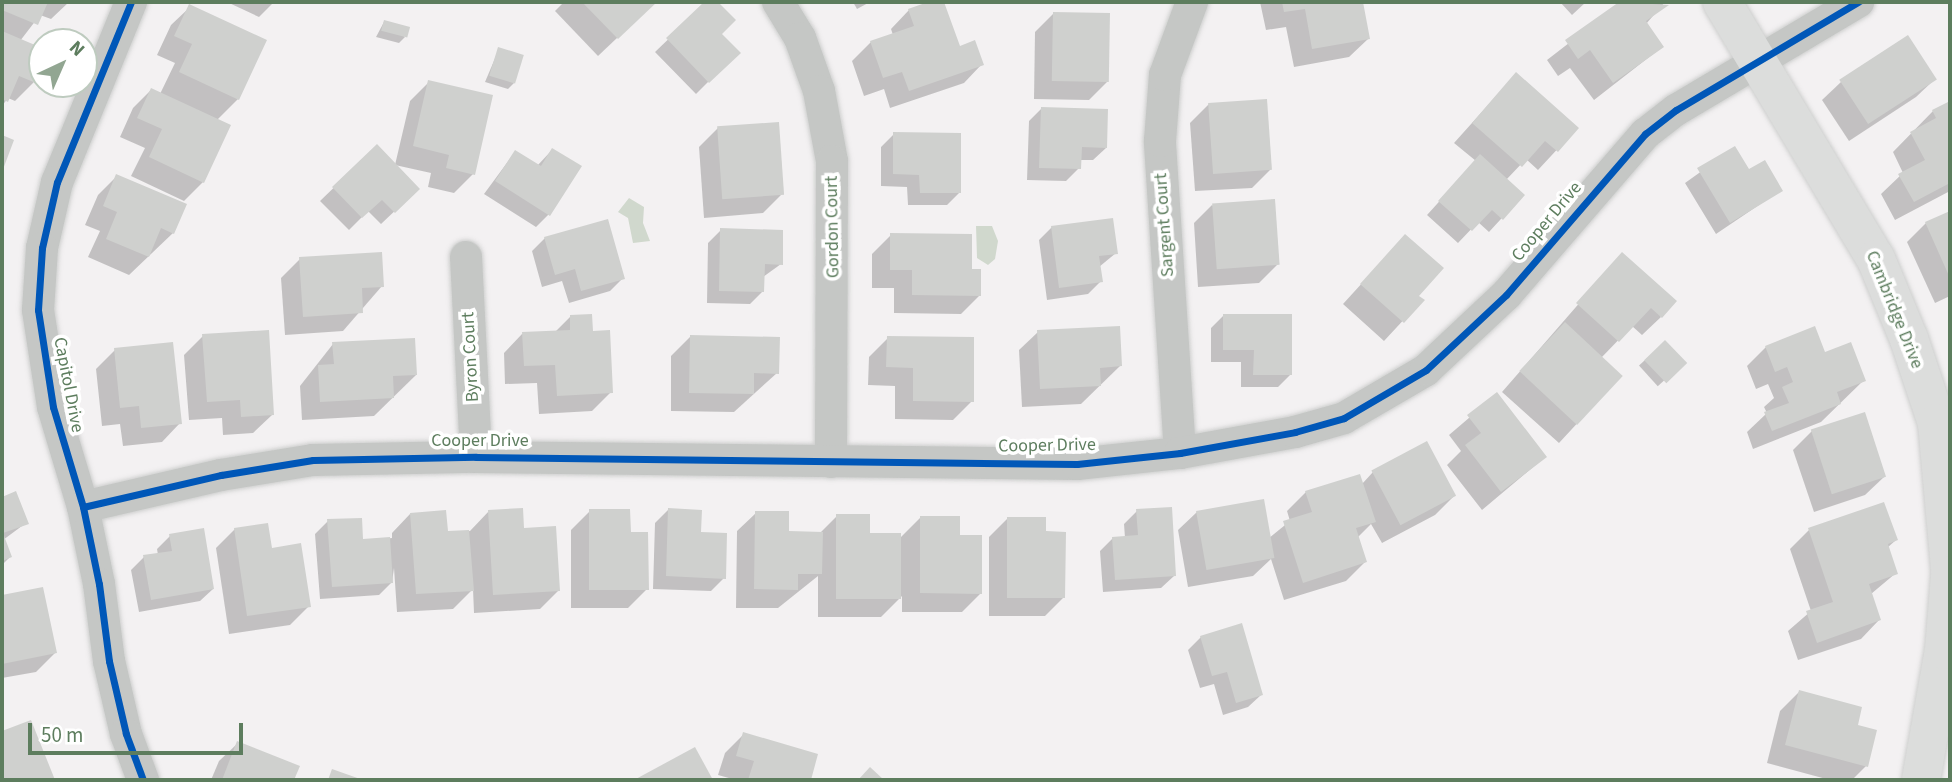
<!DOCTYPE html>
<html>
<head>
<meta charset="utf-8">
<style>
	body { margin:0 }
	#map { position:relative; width:1952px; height:782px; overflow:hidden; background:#f3f1f2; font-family:"Source Sans 3",sans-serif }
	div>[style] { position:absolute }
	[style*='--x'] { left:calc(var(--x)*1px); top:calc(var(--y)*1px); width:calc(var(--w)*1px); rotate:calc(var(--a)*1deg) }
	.water>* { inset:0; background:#d0d8cd }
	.shadow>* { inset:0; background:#0003; transform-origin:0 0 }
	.building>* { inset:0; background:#cfd0ce; transform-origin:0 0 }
	.roads { filter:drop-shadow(0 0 2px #cecfce) drop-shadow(0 0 2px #cecfce) }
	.street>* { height:32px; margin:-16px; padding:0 16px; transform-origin:16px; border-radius:16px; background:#c5c7c5 }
	.secondary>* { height:38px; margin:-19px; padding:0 19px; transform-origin:19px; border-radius:19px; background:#dcdddc }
	.cycleway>* { height:7px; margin:-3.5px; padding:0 3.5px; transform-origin:3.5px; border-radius:3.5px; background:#0057b8 }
	span { translate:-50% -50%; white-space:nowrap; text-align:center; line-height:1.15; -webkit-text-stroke:7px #fff; paint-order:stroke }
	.street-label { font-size:18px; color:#5d7d5e }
	.frame { position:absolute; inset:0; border:4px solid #5d7d5e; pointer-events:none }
	.north { position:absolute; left:28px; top:28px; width:70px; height:70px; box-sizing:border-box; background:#fff; border:2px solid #becbbf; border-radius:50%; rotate:44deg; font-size:19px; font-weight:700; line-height:28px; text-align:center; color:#5d7d5e }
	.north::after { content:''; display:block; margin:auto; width:24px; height:32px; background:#92a692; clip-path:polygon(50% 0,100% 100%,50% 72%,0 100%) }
	.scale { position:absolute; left:28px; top:723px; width:215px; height:32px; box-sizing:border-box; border:4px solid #5d7d5e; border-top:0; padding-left:9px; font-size:21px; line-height:24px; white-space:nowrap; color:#5d7d5e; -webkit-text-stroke:5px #fff; paint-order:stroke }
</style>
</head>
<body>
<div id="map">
	<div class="water">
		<div style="clip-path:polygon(629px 198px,644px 207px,643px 223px,650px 241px,633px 243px,628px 218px,618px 212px)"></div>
		<div style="clip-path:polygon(976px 226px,992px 226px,998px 241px,995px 259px,988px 265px,977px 258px)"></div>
	</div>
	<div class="shadow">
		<div style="clip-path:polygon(2px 2px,69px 2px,51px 19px,40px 15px,20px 41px,42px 50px,42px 63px,34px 82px,15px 101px,8px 98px,2px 106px)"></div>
		<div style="clip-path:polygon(227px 2px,274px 2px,259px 17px)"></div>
		<div style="clip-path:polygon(564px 2px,655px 2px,598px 56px,555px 11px)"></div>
		<div style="clip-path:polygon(707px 2px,716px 2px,734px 20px,720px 34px,738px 52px,696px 94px,655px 52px)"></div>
		<div style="clip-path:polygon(853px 2px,870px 2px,857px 9px)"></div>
		<div style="clip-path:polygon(934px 2px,942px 2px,959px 48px,982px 64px,964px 83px,890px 108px,884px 89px,864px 96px,852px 61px,871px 42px,893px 35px,891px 29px,909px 10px)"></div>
		<div style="clip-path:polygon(1260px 2px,1362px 2px,1368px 39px,1349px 57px,1294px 67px,1286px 27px,1266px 30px)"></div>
		<div style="clip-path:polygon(1560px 2px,1586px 2px,1572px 15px)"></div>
		<div style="clip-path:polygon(1622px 2px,1665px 2px,1646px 24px,1662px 47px,1594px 100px,1570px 68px,1558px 76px,1547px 60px)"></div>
		<div style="clip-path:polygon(190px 7px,238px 99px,217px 120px,203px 182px,184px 201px,131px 176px,145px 148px,120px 137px,133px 108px,151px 90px,160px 94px,175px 63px,157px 55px,171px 25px)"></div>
		<div style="clip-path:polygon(1054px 13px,1108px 81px,1089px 100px,1034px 99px,1035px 32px)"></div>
		<div style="clip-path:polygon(384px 22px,405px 37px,399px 43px,376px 37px)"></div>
		<div style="clip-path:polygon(1908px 38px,1935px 79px,1916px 97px,1849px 141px,1822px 100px,1841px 82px)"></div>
		<div style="clip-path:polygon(499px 49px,514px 83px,508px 89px,485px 82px)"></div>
		<div style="clip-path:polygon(429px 82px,473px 174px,454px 193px,428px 187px,431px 173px,395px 165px,410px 101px)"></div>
		<div style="clip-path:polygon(1498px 94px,1577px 128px,1538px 170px,1526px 159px,1506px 180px,1523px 195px,1489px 232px,1478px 222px,1458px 243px,1427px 215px,1476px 161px,1454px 143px)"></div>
		<div style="clip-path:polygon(1950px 102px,1950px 191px,1895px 220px,1881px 194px,1903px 173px,1893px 152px,1933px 111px)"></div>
		<div style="clip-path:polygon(1209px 104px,1271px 169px,1252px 188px,1195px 191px,1190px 123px)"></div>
		<div style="clip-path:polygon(1042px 108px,1106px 148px,1093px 160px,1079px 160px,1079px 168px,1066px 181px,1027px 180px,1029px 121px)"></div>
		<div style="clip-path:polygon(718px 128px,782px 194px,763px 213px,704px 218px,699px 147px)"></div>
		<div style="clip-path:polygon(894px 134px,960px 192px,947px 205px,908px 205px,907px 187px,881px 186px,881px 147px)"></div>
		<div style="clip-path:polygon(377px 146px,418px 189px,381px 224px,368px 211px,349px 230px,320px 201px)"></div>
		<div style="clip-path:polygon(1734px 148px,1749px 172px,1781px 190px,1716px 234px,1685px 183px)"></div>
		<div style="clip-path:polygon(552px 150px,549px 214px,536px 227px,484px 194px,515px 152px,537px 166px)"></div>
		<div style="clip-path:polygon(117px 176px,173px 233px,129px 275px,88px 257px,100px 231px,85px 225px,98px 195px)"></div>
		<div style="clip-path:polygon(1212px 205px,1278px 264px,1259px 283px,1198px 287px,1194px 223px)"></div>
		<div style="clip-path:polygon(1950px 213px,1950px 296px,1935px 303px,1907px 242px,1926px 223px)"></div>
		<div style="clip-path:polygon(1052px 227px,1116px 253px,1099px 267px,1101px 281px,1088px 294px,1047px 300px,1039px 240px)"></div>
		<div style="clip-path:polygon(721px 230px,781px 264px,763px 277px,763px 291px,750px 304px,707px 303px,708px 243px)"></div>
		<div style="clip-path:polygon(891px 235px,980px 295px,961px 314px,894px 313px,894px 288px,872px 288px,872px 254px)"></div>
		<div style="clip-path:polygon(1405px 236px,1417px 296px,1422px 300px,1384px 341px,1343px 304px)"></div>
		<div style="clip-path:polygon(545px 238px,623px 278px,610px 291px,569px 303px,562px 281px,542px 287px,532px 251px)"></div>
		<div style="clip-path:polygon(1622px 254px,1661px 317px,1642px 335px,1632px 326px,1601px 358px,1621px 376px,1559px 443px,1502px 392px)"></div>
		<div style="clip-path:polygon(300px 259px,382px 286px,343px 331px,285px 335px,281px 278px)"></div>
		<div style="clip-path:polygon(1224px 315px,1291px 374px,1278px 387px,1241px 387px,1241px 362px,1211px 362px,1211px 328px)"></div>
		<div style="clip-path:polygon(570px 317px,591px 333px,611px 392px,592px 411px,539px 414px,537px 383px,505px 384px,504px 353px,522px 334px,555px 332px)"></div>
		<div style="clip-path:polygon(1038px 332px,1120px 366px,1081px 404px,1022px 407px,1019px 350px)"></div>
		<div style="clip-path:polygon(203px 336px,272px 415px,253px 433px,223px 435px,222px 418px,189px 420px,184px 355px)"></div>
		<div style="clip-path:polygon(690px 337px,777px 373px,734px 412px,671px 411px,671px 356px)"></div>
		<div style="clip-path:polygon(888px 338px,972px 401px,953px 420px,895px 419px,895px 386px,868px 385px,869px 357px)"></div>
		<div style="left:1665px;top:342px;width:28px;height:35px;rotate:48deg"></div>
		<div style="clip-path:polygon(333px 344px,416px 375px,374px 416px,302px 420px,300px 386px)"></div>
		<div style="clip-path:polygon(1766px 347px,1824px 354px,1864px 380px,1821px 422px,1753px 449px,1747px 432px,1767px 413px,1764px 407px,1774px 398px,1768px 384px,1756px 389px,1747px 366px)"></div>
		<div style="clip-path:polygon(115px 350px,180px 423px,162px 442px,123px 446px,120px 424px,102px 426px,96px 369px)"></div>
		<div style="clip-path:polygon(1497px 394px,1545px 457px,1482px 510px,1447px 465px,1461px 451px,1449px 435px)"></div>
		<div style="clip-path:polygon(1812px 431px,1884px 477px,1865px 495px,1814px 512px,1793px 450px)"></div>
		<div style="clip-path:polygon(1373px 472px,1454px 496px,1435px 515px,1382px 543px,1371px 524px,1357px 538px,1365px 562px,1346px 581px,1284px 600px,1271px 559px,1253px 576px,1188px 587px,1178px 530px,1197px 512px,1269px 538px,1290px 521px,1287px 511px,1306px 492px,1362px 484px)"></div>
		<div style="clip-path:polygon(15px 493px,26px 523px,3px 540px,10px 557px,2px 565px,2px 499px)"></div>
		<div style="clip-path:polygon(1883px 504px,1896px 540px,1887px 548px,1896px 573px,1871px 594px,1879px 620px,1861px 639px,1798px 660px,1788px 631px,1811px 611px,1790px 549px,1809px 530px)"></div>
		<div style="clip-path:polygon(668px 510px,700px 534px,724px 578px,711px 591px,653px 589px,655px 523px)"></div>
		<div style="clip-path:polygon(489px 511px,522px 530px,558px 591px,540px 609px,474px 613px,473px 589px,453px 609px,397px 612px,394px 568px,392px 582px,379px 595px,320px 599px,315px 534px,328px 521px,361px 541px,392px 538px,392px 533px,410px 514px,446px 533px,470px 531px)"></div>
		<div style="clip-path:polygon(590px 511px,629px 534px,647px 589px,628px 608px,571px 608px,571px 530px)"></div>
		<div style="clip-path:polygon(1137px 511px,1174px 576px,1161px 588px,1103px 592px,1100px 551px,1113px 538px,1125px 538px,1124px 524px)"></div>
		<div style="clip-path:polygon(756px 513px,787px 533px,820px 533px,837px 516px,868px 535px,899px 539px,921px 517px,958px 536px,980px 594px,962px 612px,902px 612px,902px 596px,881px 617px,818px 617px,818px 576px,778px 608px,736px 608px,737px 531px)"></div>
		<div style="clip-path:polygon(1008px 518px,1044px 533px,1064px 597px,1045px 616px,989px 616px,989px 537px)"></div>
		<div style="clip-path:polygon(235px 529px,270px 550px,309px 606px,290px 625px,229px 634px,216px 548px)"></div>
		<div style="clip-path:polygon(170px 536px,213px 589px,200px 601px,139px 612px,131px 570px,144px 557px,158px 555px,157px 549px)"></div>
		<div style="clip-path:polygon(42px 589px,55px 653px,36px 672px,2px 678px,2px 596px)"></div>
		<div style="clip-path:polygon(1201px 637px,1261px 695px,1248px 707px,1223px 715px,1214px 684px,1200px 688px,1188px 650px)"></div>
		<div style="clip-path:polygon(1799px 692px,1855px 727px,1866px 766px,1852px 780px,1830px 780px,1767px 763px,1780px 711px)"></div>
		<div style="clip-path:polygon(744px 734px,816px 755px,809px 780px,736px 780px,718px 775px,725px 753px)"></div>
		<div style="clip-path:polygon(238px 743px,298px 767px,292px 780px,211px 780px,219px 761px)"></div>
	</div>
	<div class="building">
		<div style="clip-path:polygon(2px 2px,48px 2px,38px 25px,2px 10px)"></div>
		<div style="clip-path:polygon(582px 2px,657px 2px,618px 39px)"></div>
		<div style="clip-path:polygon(704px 2px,718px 2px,736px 20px,722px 34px,741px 53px,709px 83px,666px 38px)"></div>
		<div style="clip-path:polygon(928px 2px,944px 2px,960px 46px,975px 40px,984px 65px,909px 91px,902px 72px,883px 78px,870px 41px,914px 26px,908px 9px)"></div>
		<div style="clip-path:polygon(1282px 2px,1363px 2px,1370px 39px,1312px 49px,1305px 9px,1284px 12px)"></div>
		<div style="clip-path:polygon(1619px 2px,1669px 5px,1646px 21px,1664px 47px,1613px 83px,1590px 50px,1578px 59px,1565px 40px)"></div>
		<div style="clip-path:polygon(189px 4px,267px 40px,239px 100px,179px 72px,192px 44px,174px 36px)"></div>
		<div style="left:1053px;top:12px;width:57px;height:69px;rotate:1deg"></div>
		<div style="left:384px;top:20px;width:27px;height:11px;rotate:15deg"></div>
		<div style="clip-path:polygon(2px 31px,42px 48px,42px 68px,36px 83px,19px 76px,8px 102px,2px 99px)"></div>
		<div style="left:1908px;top:35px;width:53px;height:82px;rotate:57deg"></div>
		<div style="left:498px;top:47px;width:27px;height:30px;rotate:17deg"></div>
		<div style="clip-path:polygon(1516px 72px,1579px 128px,1558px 152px,1545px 141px,1522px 167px,1472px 123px)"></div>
		<div style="clip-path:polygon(428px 80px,493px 95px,475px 175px,446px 168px,449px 155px,413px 146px)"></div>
		<div style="clip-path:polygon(151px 88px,231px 125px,204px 183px,149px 157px,162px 129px,137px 118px)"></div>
		<div style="left:1267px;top:99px;width:71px;height:59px;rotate:86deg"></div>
		<div style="clip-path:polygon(1950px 101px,1950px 183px,1914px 202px,1898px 174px,1925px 160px,1910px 132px,1936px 118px,1932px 110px)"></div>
		<div style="clip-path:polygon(1041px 107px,1108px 109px,1107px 148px,1082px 147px,1081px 169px,1039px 168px)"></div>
		<div style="left:779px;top:122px;width:73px;height:62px;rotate:86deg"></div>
		<div style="clip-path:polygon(893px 132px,961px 133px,961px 193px,920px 193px,919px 175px,893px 174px)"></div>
		<div style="clip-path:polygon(2px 135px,14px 140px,2px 172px)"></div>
		<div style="clip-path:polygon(377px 144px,420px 189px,395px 213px,382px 200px,362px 218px,332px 187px)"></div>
		<div style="clip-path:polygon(1735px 146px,1749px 169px,1765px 160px,1783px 191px,1730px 223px,1697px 168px)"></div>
		<div style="clip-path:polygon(552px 148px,582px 166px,550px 216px,495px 181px,515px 150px,541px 166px)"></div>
		<div style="clip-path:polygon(1480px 154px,1525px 195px,1503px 220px,1492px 210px,1472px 231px,1438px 201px)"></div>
		<div style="clip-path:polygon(116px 174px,187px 204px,174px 234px,161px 228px,149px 257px,106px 239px,117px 212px,103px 206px)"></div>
		<div style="left:1275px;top:199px;width:66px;height:63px;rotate:86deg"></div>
		<div style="clip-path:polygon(1950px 211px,1950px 278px,1925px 222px)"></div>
		<div style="clip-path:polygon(1113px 218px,1118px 254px,1099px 256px,1103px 282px,1059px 288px,1051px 226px)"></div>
		<div style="clip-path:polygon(608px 219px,625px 279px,581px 291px,575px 269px,555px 275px,544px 237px)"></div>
		<div style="clip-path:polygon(720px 228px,783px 230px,783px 265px,765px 264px,764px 292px,719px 291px)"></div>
		<div style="clip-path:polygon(890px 233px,972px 234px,972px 269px,981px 269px,981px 296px,912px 295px,912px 270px,890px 270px)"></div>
		<div style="clip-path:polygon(1405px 234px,1444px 268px,1419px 296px,1425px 300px,1404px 323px,1360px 284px)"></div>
		<div style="clip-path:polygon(382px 252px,384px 287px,362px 288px,363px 313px,303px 317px,299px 257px)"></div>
		<div style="clip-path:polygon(1622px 252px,1677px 301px,1662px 318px,1651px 308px,1619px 342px,1576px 303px)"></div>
		<div style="clip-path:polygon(592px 314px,593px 331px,610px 330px,613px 393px,557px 396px,555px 365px,524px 366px,522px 332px,570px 330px,570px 315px)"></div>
		<div style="clip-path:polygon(1223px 314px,1292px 314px,1292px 375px,1253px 375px,1254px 350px,1223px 350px)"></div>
		<div style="left:1565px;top:322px;width:79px;height:67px;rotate:43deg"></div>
		<div style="clip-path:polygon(1120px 326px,1122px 366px,1100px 368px,1101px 386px,1040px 389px,1037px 330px)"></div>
		<div style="clip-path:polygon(1815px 326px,1825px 352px,1851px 342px,1866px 381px,1837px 392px,1841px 404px,1772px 431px,1764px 412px,1789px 403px,1782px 387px,1793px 382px,1787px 367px,1775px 372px,1765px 346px)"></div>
		<div style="clip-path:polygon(269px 330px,274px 415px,241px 417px,240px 400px,207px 402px,202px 334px)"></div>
		<div style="clip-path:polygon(690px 335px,780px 337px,779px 374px,754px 373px,754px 394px,689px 393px)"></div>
		<div style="clip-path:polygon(887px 336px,974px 337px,974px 402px,913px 401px,913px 368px,886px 367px)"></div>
		<div style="clip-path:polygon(415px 338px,417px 375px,393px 376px,394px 398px,320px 402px,318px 365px,334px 364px,332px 342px)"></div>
		<div style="left:1665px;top:340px;width:32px;height:29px;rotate:46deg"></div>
		<div style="clip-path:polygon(173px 342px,182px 424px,141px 428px,139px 406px,120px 408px,114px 348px)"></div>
		<div style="clip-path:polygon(1497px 392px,1547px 457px,1501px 492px,1465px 445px,1481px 433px,1467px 415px)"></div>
		<div style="left:1865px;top:412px;width:68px;height:57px;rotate:72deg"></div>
		<div style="left:1427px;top:441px;width:62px;height:63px;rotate:62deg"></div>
		<div style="clip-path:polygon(1360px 474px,1376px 522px,1356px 528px,1367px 562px,1303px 583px,1283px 521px,1312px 512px,1305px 491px)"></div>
		<div style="clip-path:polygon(16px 491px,29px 524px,3px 533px,12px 557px,2px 561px,2px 497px)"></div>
		<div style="left:1264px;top:499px;width:60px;height:69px;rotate:80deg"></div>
		<div style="clip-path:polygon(1884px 502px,1898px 540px,1888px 544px,1898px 574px,1869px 584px,1881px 620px,1817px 643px,1806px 611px,1833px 602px,1808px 528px)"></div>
		<div style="clip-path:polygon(1172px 507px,1176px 576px,1115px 580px,1112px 537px,1138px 535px,1136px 509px)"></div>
		<div style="clip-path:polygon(523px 508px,524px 528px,556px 526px,560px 591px,493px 595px,488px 510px)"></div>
		<div style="clip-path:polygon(668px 508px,702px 510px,701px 532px,727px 533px,726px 579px,666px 576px)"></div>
		<div style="clip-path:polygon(589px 509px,630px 509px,631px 532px,648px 532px,649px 590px,589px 590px)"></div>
		<div style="clip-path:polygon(446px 510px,448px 531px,469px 530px,474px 591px,416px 594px,410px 513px)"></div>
		<div style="clip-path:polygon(755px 511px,789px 511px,789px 531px,823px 532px,822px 574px,798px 574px,798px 590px,754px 589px)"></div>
		<div style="clip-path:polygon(836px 514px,870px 514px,870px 533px,901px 533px,901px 599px,836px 599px)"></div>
		<div style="clip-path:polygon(920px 516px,960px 516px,960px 535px,982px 535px,982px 594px,920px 593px)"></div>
		<div style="clip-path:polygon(1007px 517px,1046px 517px,1046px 531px,1066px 532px,1065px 598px,1007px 598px)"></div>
		<div style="clip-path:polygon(362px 518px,363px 539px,390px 537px,393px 583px,332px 587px,327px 519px)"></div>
		<div style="clip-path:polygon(268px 523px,272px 548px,301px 543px,311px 607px,247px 616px,234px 528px)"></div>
		<div style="clip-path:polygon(204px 528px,214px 589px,151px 600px,143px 555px,172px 551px,169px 534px)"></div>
		<div style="clip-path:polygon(43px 587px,57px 653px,2px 664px,2px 595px)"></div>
		<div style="clip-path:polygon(1242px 623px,1263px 695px,1236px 703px,1227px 672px,1212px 676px,1200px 636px)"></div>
		<div style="clip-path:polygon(1799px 690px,1862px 707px,1858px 725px,1877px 730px,1868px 767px,1785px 745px)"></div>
		<div style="clip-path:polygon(31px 720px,55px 780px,2px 780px,2px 731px)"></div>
		<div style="clip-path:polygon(743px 732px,818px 754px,811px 780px,748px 780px,754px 761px,736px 756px)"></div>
		<div style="clip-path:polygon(237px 741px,300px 766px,294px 780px,222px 780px)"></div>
		<div style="clip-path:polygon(695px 747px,713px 780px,634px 780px)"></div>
		<div style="clip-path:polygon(870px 767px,884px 780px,858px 780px)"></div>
		<div style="clip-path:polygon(332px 769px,363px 780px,328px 780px)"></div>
	</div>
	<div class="roads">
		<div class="street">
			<div style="--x:131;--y:2;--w:195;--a:112.3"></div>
			<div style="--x:57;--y:182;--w:68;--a:102.8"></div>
			<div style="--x:42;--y:248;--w:62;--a:93.7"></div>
			<div style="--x:38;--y:310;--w:98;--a:81.2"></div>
			<div style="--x:53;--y:407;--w:104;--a:73.3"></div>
			<div style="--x:83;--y:507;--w:79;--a:78.3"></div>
			<div style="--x:99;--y:584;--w:78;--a:82.6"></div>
			<div style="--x:109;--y:661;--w:75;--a:76.9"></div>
			<div style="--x:126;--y:734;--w:49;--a:69.7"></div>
			<div style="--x:778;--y:2;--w:42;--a:58.6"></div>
			<div style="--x:800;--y:38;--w:56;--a:70.3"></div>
			<div style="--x:819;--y:91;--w:71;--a:79.5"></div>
			<div style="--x:832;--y:161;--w:301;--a:90.2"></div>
			<div style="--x:466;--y:257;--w:200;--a:87.1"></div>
			<div style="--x:1180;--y:453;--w:313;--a:-93.7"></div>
			<div style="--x:1160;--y:141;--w:66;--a:-85.7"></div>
			<div style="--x:1165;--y:75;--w:78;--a:-69.7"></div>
			<div style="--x:83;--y:507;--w:142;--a:-13.1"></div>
			<div style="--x:221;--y:475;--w:93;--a:-9.3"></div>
			<div style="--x:313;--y:460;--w:163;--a:-1.1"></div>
			<div style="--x:476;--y:457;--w:601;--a:0.67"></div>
			<div style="--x:1077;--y:464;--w:104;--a:-6.1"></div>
			<div style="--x:1180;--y:453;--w:117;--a:-10.3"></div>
			<div style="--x:1295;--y:432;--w:51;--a:-15.9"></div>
			<div style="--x:1344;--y:418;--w:95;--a:-30.3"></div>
			<div style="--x:1426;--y:370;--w:110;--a:-43.2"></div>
			<div style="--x:1506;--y:295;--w:213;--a:-49.2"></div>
			<div style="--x:1645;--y:134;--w:39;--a:-38"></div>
			<div style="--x:1676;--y:110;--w:212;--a:-30.7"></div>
		</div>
		<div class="secondary">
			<div style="--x:1722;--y:2;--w:300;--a:59.1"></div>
			<div style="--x:1876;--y:259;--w:87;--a:67.6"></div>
			<div style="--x:1909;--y:339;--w:89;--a:71.6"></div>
			<div style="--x:1937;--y:423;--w:148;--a:84.9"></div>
			<div style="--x:1921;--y:780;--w:132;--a:-80"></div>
			<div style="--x:1944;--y:650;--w:75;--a:-85.4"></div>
		</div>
	</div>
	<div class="cycleway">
		<div style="--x:131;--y:2;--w:195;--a:112.3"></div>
		<div style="--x:57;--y:182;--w:68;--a:102.8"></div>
		<div style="--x:42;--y:248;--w:62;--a:93.7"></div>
		<div style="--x:38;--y:310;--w:98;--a:81.2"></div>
		<div style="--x:53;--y:407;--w:104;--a:73.3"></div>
		<div style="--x:83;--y:507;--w:79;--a:78.3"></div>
		<div style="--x:99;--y:584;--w:78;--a:82.6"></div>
		<div style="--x:109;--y:661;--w:75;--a:76.9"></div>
		<div style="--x:126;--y:734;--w:49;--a:69.7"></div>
		<div style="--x:83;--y:507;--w:142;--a:-13.1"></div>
		<div style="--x:221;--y:475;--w:93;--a:-9.3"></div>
		<div style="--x:313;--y:460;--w:163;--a:-1.1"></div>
		<div style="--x:476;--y:457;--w:601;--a:0.67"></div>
		<div style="--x:1077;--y:464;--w:104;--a:-6.1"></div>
		<div style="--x:1180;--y:453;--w:117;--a:-10.3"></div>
		<div style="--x:1295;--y:432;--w:51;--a:-15.9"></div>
		<div style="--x:1344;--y:418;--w:95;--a:-30.3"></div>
		<div style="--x:1426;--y:370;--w:110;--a:-43.2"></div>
		<div style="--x:1506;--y:295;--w:213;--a:-49.2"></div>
		<div style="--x:1645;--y:134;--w:39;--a:-38"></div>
		<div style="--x:1676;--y:110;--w:212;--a:-30.7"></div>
	</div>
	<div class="street-label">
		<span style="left:1547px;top:222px;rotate:-50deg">Cooper Drive</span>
		<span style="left:1165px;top:225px;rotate:-94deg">Sargent Court</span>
		<span style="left:833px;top:227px;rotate:-91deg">Gordon Court</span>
		<span style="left:1894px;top:310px;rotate:68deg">Cambridge Drive</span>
		<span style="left:471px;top:357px;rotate:-93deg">Byron Court</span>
		<span style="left:68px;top:385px;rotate:79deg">Capitol Drive</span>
		<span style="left:480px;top:441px">Cooper Drive</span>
		<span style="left:1047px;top:446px;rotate:-1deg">Cooper Drive</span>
	</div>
	<div class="frame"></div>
	<div class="north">N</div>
	<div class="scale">50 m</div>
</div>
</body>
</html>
